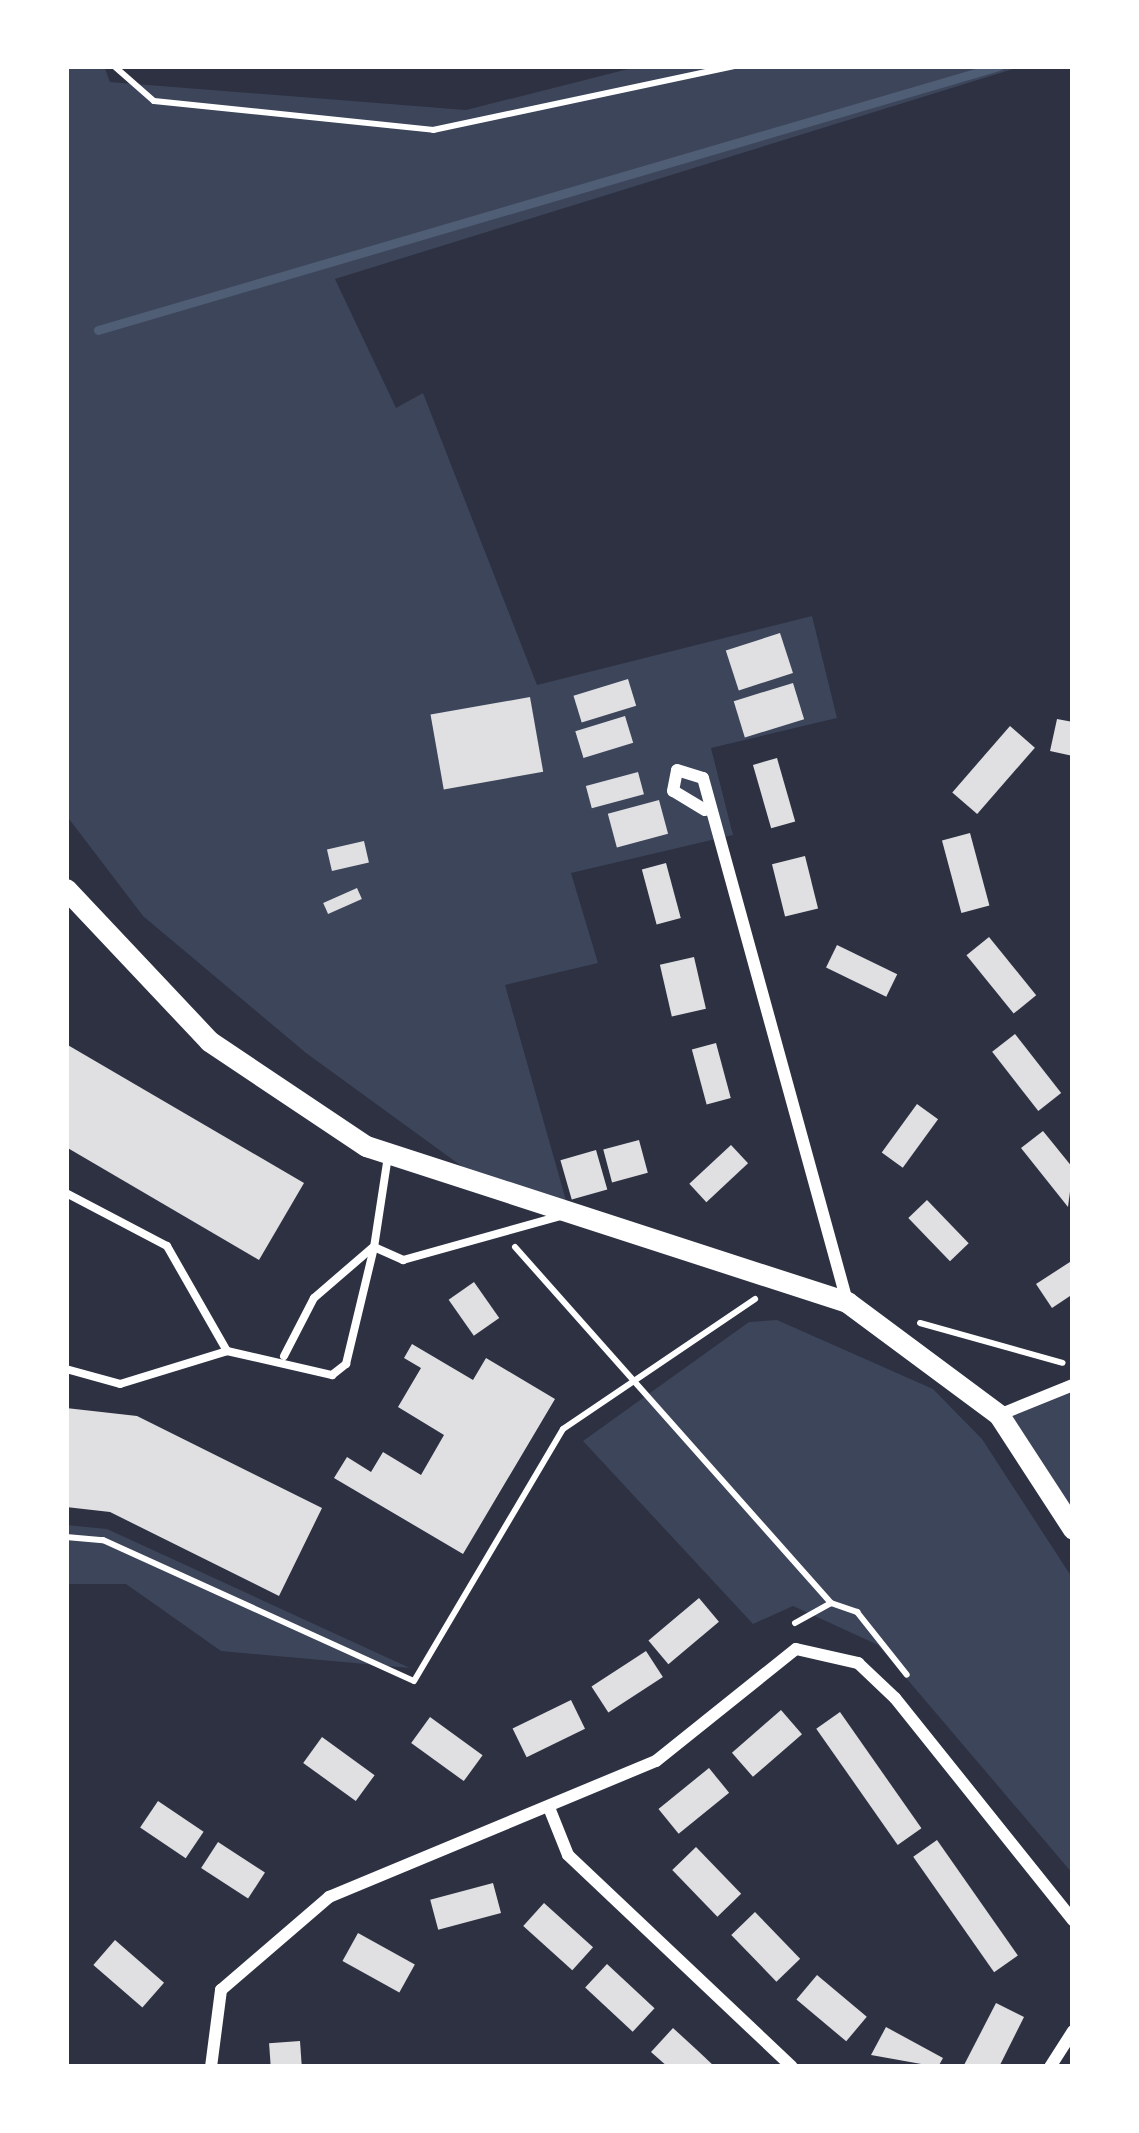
<!DOCTYPE html>
<html>
<head>
<meta charset="utf-8">
<style>
	body { margin:0 }
	#map { position:relative; width:1139px; height:2133px; overflow:hidden; background:#2d3142; font-family:"Fira Sans",sans-serif }
	div>[style] { position:absolute }
	[style*='--x'] { left:calc(var(--x)*1px); top:calc(var(--y)*1px); width:calc(var(--w)*1px); rotate:calc(var(--a)*1deg) }
	.green>* { inset:0; background:#3c4559 }
	.stream>* { height:9px; margin:-4.5px; padding:0 4.5px; transform-origin:4.5px; border-radius:4.5px; background:#4f5d75 }
	.building>* { inset:0; background:#e0e0e3; transform-origin:0 0 }
	.path>* { height:6px; margin:-3px; padding:0 3px; transform-origin:3px; border-radius:3px; background:#fff }
	.service>* { height:8px; margin:-4px; padding:0 4px; transform-origin:4px; border-radius:4px; background:#fff }
	.minor>* { height:12px; margin:-6px; padding:0 6px; transform-origin:6px; border-radius:6px; background:#fff }
	.tertiary>* { height:21px; margin:-10.5px; padding:0 10.5px; transform-origin:10.5px; border-radius:10.5px; background:#fff }
	span { translate:-50% -50%; white-space:nowrap; text-align:center; line-height:1.15; -webkit-text-stroke:9px #fff; paint-order:stroke }
	.frame { position:absolute; inset:0; border:69px solid #fff; pointer-events:none }
</style>
</head>
<body>
<div id="map">
	<div class="green">
		<div style="clip-path:polygon(66px 66px,104px 66px,110px 82px,466px 110px,640px 66px,1023px 66px,335px 279px,396px 408px,423px 393px,537px 685px,812px 616px,837px 718px,711px 748px,733px 835px,571px 873px,598px 963px,505px 985px,567px 1204px,471px 1173px,306px 1053px,143px 916px,66px 815px)"></div>
		<div style="clip-path:polygon(777px 1320px,933px 1389px,982px 1439px,1073px 1579px,1073px 1874px,878px 1645px,793px 1606px,753px 1624px,583px 1441px,749px 1322px)"></div>
		<div style="clip-path:polygon(1073px 1385px,1073px 1529px,999px 1415px)"></div>
		<div style="clip-path:polygon(66px 1525px,107px 1529px,410px 1668px,221px 1651px,126px 1584px,66px 1584px)"></div>
	</div>
	<div class="stream">
		<div style="--x:98;--y:330;--w:939;--a:-16.33"></div>
	</div>
	<div class="building">
		<div style="left:780px;top:633px;width:42px;height:57px;rotate:72deg"></div>
		<div style="left:628px;top:679px;width:28px;height:57px;rotate:73deg"></div>
		<div style="left:793px;top:683px;width:38px;height:62px;rotate:73deg"></div>
		<div style="left:530px;top:697px;width:76px;height:101px;rotate:80deg"></div>
		<div style="left:625px;top:716px;width:28px;height:52px;rotate:73deg"></div>
		<div style="clip-path:polygon(1057px 719px,1073px 722px,1073px 756px,1050px 751px)"></div>
		<div style="left:1010px;top:726px;width:33px;height:88px;rotate:41deg"></div>
		<div style="left:777px;top:758px;width:66px;height:25px;rotate:74deg"></div>
		<div style="left:638px;top:772px;width:23px;height:54px;rotate:75deg"></div>
		<div style="left:659px;top:800px;width:35px;height:53px;rotate:75deg"></div>
		<div style="left:970px;top:833px;width:75px;height:29px;rotate:75deg"></div>
		<div style="left:364px;top:841px;width:22px;height:38px;rotate:77deg"></div>
		<div style="left:805px;top:856px;width:54px;height:34px;rotate:76deg"></div>
		<div style="left:666px;top:863px;width:57px;height:25px;rotate:75deg"></div>
		<div style="left:357px;top:888px;width:12px;height:37px;rotate:66deg"></div>
		<div style="left:989px;top:937px;width:75px;height:29px;rotate:51deg"></div>
		<div style="left:837px;top:945px;width:67px;height:25px;rotate:26deg"></div>
		<div style="left:694px;top:957px;width:53px;height:35px;rotate:77deg"></div>
		<div style="left:1015px;top:1034px;width:75px;height:29px;rotate:52deg"></div>
		<div style="left:716px;top:1043px;width:57px;height:25px;rotate:75deg"></div>
		<div style="clip-path:polygon(66px 1044px,304px 1183px,259px 1260px,66px 1147px)"></div>
		<div style="left:917px;top:1104px;width:26px;height:60px;rotate:36deg"></div>
		<div style="clip-path:polygon(1043px 1131px,1073px 1168px,1068px 1207px,1021px 1148px)"></div>
		<div style="left:639px;top:1140px;width:34px;height:37px;rotate:75deg"></div>
		<div style="left:731px;top:1145px;width:25px;height:57px;rotate:47deg"></div>
		<div style="left:596px;top:1150px;width:41px;height:37px;rotate:74deg"></div>
		<div style="left:927px;top:1200px;width:60px;height:26px;rotate:46deg"></div>
		<div style="clip-path:polygon(1073px 1260px,1073px 1294px,1052px 1308px,1036px 1284px)"></div>
		<div style="left:474px;top:1282px;width:44px;height:31px;rotate:55deg"></div>
		<div style="clip-path:polygon(412px 1344px,473px 1380px,486px 1358px,555px 1399px,463px 1554px,334px 1478px,347px 1457px,371px 1472px,383px 1452px,421px 1475px,444px 1435px,398px 1407px,421px 1368px,404px 1358px)"></div>
		<div style="clip-path:polygon(66px 1408px,137px 1416px,322px 1508px,279px 1596px,110px 1512px,66px 1507px)"></div>
		<div style="left:699px;top:1598px;width:31px;height:66px;rotate:50deg"></div>
		<div style="left:646px;top:1651px;width:31px;height:65px;rotate:57deg"></div>
		<div style="left:571px;top:1700px;width:32px;height:65px;rotate:64deg"></div>
		<div style="left:781px;top:1710px;width:32px;height:65px;rotate:49deg"></div>
		<div style="left:840px;top:1712px;width:142px;height:29px;rotate:55deg"></div>
		<div style="left:430px;top:1717px;width:65px;height:32px;rotate:36deg"></div>
		<div style="left:322px;top:1737px;width:65px;height:32px;rotate:36deg"></div>
		<div style="left:709px;top:1768px;width:32px;height:65px;rotate:51deg"></div>
		<div style="left:158px;top:1801px;width:55px;height:32px;rotate:34deg"></div>
		<div style="left:937px;top:1840px;width:141px;height:29px;rotate:55deg"></div>
		<div style="left:218px;top:1842px;width:56px;height:31px;rotate:33deg"></div>
		<div style="left:696px;top:1847px;width:65px;height:33px;rotate:46deg"></div>
		<div style="left:493px;top:1883px;width:31px;height:65px;rotate:75deg"></div>
		<div style="left:544px;top:1903px;width:66px;height:31px;rotate:42deg"></div>
		<div style="left:755px;top:1912px;width:65px;height:33px;rotate:46deg"></div>
		<div style="left:358px;top:1933px;width:65px;height:32px;rotate:29deg"></div>
		<div style="left:115px;top:1940px;width:65px;height:33px;rotate:41deg"></div>
		<div style="left:607px;top:1964px;width:65px;height:32px;rotate:43deg"></div>
		<div style="left:817px;top:1975px;width:65px;height:32px;rotate:40deg"></div>
		<div style="clip-path:polygon(996px 2003px,1024px 2017px,999px 2067px,963px 2067px)"></div>
		<div style="clip-path:polygon(886px 2027px,943px 2058px,938px 2067px,871px 2055px)"></div>
		<div style="clip-path:polygon(673px 2028px,697px 2050px,715px 2067px,668px 2067px,651px 2052px)"></div>
		<div style="left:300px;top:2041px;width:26px;height:31px;rotate:86deg"></div>
	</div>
	<div class="path">
		<div style="--x:114;--y:66;--w:53;--a:41.2"></div>
		<div style="--x:154;--y:101;--w:281;--a:5.9"></div>
		<div style="--x:433;--y:130;--w:308;--a:-12"></div>
		<div style="--x:515;--y:1247;--w:476;--a:48.4"></div>
		<div style="--x:920;--y:1323;--w:148;--a:15.6"></div>
		<div style="--x:66;--y:1537;--w:37;--a:5"></div>
		<div style="--x:103;--y:1540;--w:341;--a:24.4"></div>
		<div style="--x:414;--y:1681;--w:293;--a:-59.4"></div>
		<div style="--x:563;--y:1429;--w:232;--a:-34.1"></div>
		<div style="--x:795;--y:1623;--w:41;--a:-29.1"></div>
		<div style="--x:831;--y:1603;--w:28;--a:19"></div>
		<div style="--x:857;--y:1612;--w:80;--a:51.6"></div>
	</div>
	<div class="service">
		<div style="--x:388;--y:1156;--w:92;--a:98.7"></div>
		<div style="--x:374;--y:1247;--w:32;--a:24"></div>
		<div style="--x:403;--y:1260;--w:164;--a:-15.6"></div>
		<div style="--x:66;--y:1193;--w:114;--a:27.7"></div>
		<div style="--x:167;--y:1246;--w:121;--a:60.3"></div>
		<div style="--x:284;--y:1356;--w:65;--a:-62.7"></div>
		<div style="--x:314;--y:1298;--w:77;--a:-40.8"></div>
		<div style="--x:66;--y:1369;--w:56;--a:15.5"></div>
		<div style="--x:120;--y:1384;--w:112;--a:-17.1"></div>
		<div style="--x:227;--y:1351;--w:108;--a:12.9"></div>
		<div style="--x:332;--y:1375;--w:18;--a:-38"></div>
		<div style="--x:346;--y:1364;--w:120;--a:-76.5"></div>
	</div>
	<div class="minor">
		<div style="--x:705;--y:810;--w:37;--a:-149"></div>
		<div style="--x:673;--y:791;--w:21;--a:-79"></div>
		<div style="--x:677;--y:770;--w:27;--a:17"></div>
		<div style="--x:703;--y:778;--w:542;--a:74.61"></div>
		<div style="--x:999;--y:1415;--w:80;--a:-22.1"></div>
		<div style="--x:550;--y:1810;--w:48;--a:68.2"></div>
		<div style="--x:568;--y:1855;--w:308;--a:43.4"></div>
		<div style="--x:211;--y:2067;--w:78;--a:-82.6"></div>
		<div style="--x:221;--y:1990;--w:143;--a:-40.7"></div>
		<div style="--x:329;--y:1897;--w:354;--a:-22.6"></div>
		<div style="--x:656;--y:1761;--w:179;--a:-38.7"></div>
		<div style="--x:796;--y:1649;--w:64;--a:12.7"></div>
		<div style="--x:858;--y:1663;--w:51;--a:43.4"></div>
		<div style="--x:895;--y:1698;--w:285;--a:51.3"></div>
		<div style="--x:1050;--y:2067;--w:43;--a:-57.4"></div>
	</div>
	<div class="tertiary">
		<div style="--x:66;--y:889;--w:209;--a:46.7"></div>
		<div style="--x:209;--y:1041;--w:189;--a:33.8"></div>
		<div style="--x:366;--y:1146;--w:506;--a:17.97"></div>
		<div style="--x:847;--y:1302;--w:189;--a:36.6"></div>
		<div style="--x:999;--y:1415;--w:136;--a:57"></div>
	</div>
	<div class="frame"></div>
</div>
</body>
</html>
